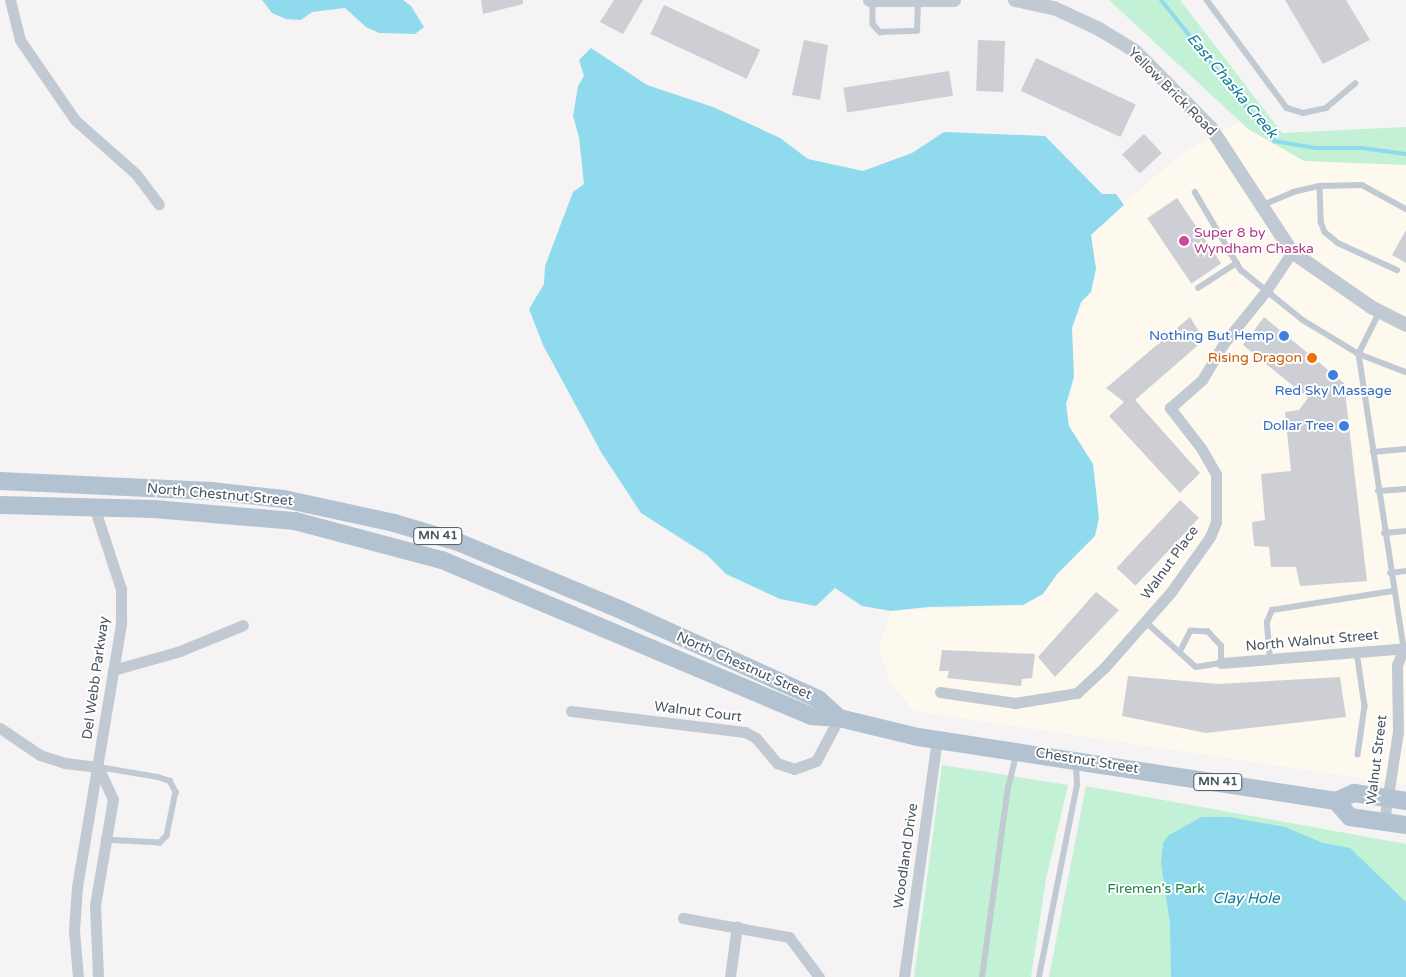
<!DOCTYPE html>
<html>
<head>
<meta charset="utf-8">
<style>
	body { margin:0 }
	#map { position:relative; width:1406px; height:977px; overflow:hidden; background:#f5f3f3; font-family:"Varela Round",sans-serif }
	div>[style] { position:absolute }
	[style*='--x'] { left:calc(var(--x)*1px); top:calc(var(--y)*1px); width:calc(var(--w)*1px); rotate:calc(var(--a)*1deg) }
	.commercial>* { inset:0; background:#fdf9ef }
	.green>* { inset:0; background:#c3f1d5 }
	.water>* { inset:0; background:#90daee }
	.stream>* { height:4px; margin:-2px; padding:0 2px; transform-origin:2px; border-radius:2px; background:#90daee }
	.building>* { inset:0; background:#cdcfd5; transform-origin:0 0 }
	.service>* { height:5.5px; margin:-2.75px; padding:0 2.75px; transform-origin:2.75px; border-radius:2.75px; background:#c1cad2 }
	.minor>* { height:11px; margin:-5.5px; padding:0 5.5px; transform-origin:5.5px; border-radius:5.5px; background:#c1cad2 }
	.tertiary>* { height:14px; margin:-7px; padding:0 7px; transform-origin:7px; border-radius:7px; background:#c1cad2 }
	.primary>* { height:18px; margin:-9px; padding:0 9px; transform-origin:9px; border-radius:9px; background:#b3c2d1 }
	.dots>* { width:14px; height:14px; translate:-50% -50%; box-sizing:border-box; border:2px solid #fff; border-radius:50% }
	span { translate:-50% -50%; white-space:nowrap; text-align:center; line-height:1.15; -webkit-text-stroke:4px #fff; paint-order:stroke }
	.shield-label span { padding:1px 4px; background:#fff; border:1px solid; border-radius:4px; -webkit-text-stroke-width:0 }
	.shield-label { font-size:12px; color:#4a5661; font-weight:700 }
	.street-label { font-size:14px; color:#4a5661 }
	.hotel-label { font-size:14px; color:#b23c85 }
	.left { translate:0 -50%; text-align:left }
	.shop-label { font-size:14px; color:#366cbe }
	.right { translate:-100% -50%; text-align:right }
	.food-label { font-size:14px; color:#c56008 }
	.park-label { font-size:14px; color:#17864f }
	.water-label { font-size:15px; color:#0c7c9b; font-style:italic }
</style>
</head>
<body>
<div id="map">
	<div class="commercial">
		<div style="clip-path:polygon(1240px 121px,1301px 159px,1406px 164px,1406px 785px,914px 711px,891px 684px,879px 648px,891px 611px,983px 606px,1051px 583px,1077px 555px,1074px 462px,1067px 414px,1074px 373px,1072px 328px,1093px 282px,1089px 233px,1184px 152px)"></div>
	</div>
	<div class="green">
		<div style="clip-path:polygon(1109px 0,1180px 0,1282px 133px,1406px 127px,1406px 165px,1304px 161px,1248px 129px)"></div>
		<div style="clip-path:polygon(942px 765px,1068px 785px,1046px 879px,1031px 977px,914px 977px)"></div>
		<div style="clip-path:polygon(1086px 786px,1406px 844px,1406px 977px,1049px 977px)"></div>
	</div>
	<div class="water">
		<div style="clip-path:polygon(262px 0,403px 0,411px 6px,424px 27px,415px 34px,379px 33px,366px 27px,345px 8px,312px 12px,301px 20px,286px 19px,272px 13px)"></div>
		<div style="clip-path:polygon(591px 48px,647px 85px,713px 107px,780px 138px,808px 159px,863px 171px,912px 153px,944px 132px,1045px 136px,1102px 194px,1116px 194px,1124px 205px,1091px 235px,1096px 269px,1091px 292px,1081px 302px,1072px 328px,1074px 377px,1066px 404px,1069px 426px,1093px 464px,1099px 518px,1095px 536px,1057px 574px,1043px 594px,1023px 605px,928px 607px,891px 611px,862px 606px,835px 588px,816px 606px,780px 599px,726px 574px,707px 555px,641px 513px,601px 452px,543px 345px,529px 309px,544px 284px,545px 266px,573px 192px,584px 184px,579px 137px,573px 116px,578px 86px,584px 76px,579px 60px)"></div>
		<div style="clip-path:polygon(1202px 817px,1229px 817px,1285px 827px,1323px 843px,1350px 848px,1406px 902px,1406px 977px,1171px 977px,1170px 924px,1161px 863px,1163px 843px,1169px 835px)"></div>
	</div>
	<div class="stream">
		<div style="--x:1161;--y:0;--w:181;--a:51.3"></div>
		<div style="--x:1274;--y:141;--w:42;--a:9.7"></div>
		<div style="--x:1315;--y:148;--w:47;--a:0"></div>
		<div style="--x:1362;--y:148;--w:44;--a:7.8"></div>
	</div>
	<div class="building">
		<div style="clip-path:polygon(481px 0,523px 0,523px 4px,483px 14px)"></div>
		<div style="clip-path:polygon(614px 0,643px 0,623px 34px,600px 22px)"></div>
		<div style="clip-path:polygon(1285px 0,1346px 0,1370px 40px,1323px 64px)"></div>
		<div style="left:664px;top:5px;width:106px;height:32px;rotate:25deg"></div>
		<div style="clip-path:polygon(804px 40px,828px 45px,820px 100px,792px 95px)"></div>
		<div style="left:978px;top:40px;width:27px;height:51px;rotate:2deg"></div>
		<div style="left:1036px;top:58px;width:110px;height:36px;rotate:25deg"></div>
		<div style="left:949px;top:71px;width:25px;height:107px;rotate:81deg"></div>
		<div style="left:1144px;top:134px;width:26px;height:30px;rotate:47deg"></div>
		<div style="left:1177px;top:198px;width:79px;height:36px;rotate:56deg"></div>
		<div style="clip-path:polygon(1406px 230px,1406px 263px,1392px 255px)"></div>
		<div style="clip-path:polygon(1190px 317px,1204px 340px,1135px 400px,1200px 473px,1180px 493px,1109px 416px,1124px 402px,1106px 388px)"></div>
		<div style="clip-path:polygon(1264px 317px,1344px 383px,1367px 581px,1300px 586px,1296px 567px,1271px 567px,1269px 547px,1254px 546px,1252px 522px,1265px 520px,1261px 474px,1291px 471px,1285px 412px,1299px 410px,1308px 398px,1243px 345px)"></div>
		<div style="left:1180px;top:500px;width:26px;height:93px;rotate:43deg"></div>
		<div style="clip-path:polygon(1096px 592px,1119px 610px,1055px 677px,1038px 657px)"></div>
		<div style="clip-path:polygon(942px 650px,1035px 654px,1032px 678px,1022px 679px,1021px 686px,947px 678px,949px 671px,939px 671px)"></div>
		<div style="clip-path:polygon(1128px 676px,1218px 684px,1340px 677px,1346px 717px,1206px 733px,1122px 716px)"></div>
	</div>
	<div class="service">
		<div style="--x:873;--y:0;--w:24;--a:90"></div>
		<div style="--x:873;--y:24;--w:11;--a:49"></div>
		<div style="--x:880;--y:32;--w:37;--a:-2"></div>
		<div style="--x:917;--y:31;--w:30;--a:-88"></div>
		<div style="--x:1207;--y:0;--w:134;--a:53.5"></div>
		<div style="--x:1287;--y:108;--w:17;--a:17"></div>
		<div style="--x:1303;--y:113;--w:24;--a:-12"></div>
		<div style="--x:1326;--y:108;--w:38;--a:-40"></div>
		<div style="--x:1320;--y:186;--w:36;--a:88"></div>
		<div style="--x:1321;--y:222;--w:11;--a:68"></div>
		<div style="--x:1325;--y:232;--w:17;--a:40"></div>
		<div style="--x:1338;--y:243;--w:65;--a:24.6"></div>
		<div style="--x:1195;--y:192;--w:91;--a:59.5"></div>
		<div style="--x:1241;--y:270;--w:80;--a:38.9"></div>
		<div style="--x:1303;--y:320;--w:66;--a:31.3"></div>
		<div style="--x:1359;--y:354;--w:50;--a:21"></div>
		<div style="--x:1263;--y:205;--w:33;--a:-23"></div>
		<div style="--x:1293;--y:192;--w:28;--a:-13"></div>
		<div style="--x:1320;--y:186;--w:42;--a:-1.4"></div>
		<div style="--x:1362;--y:185;--w:50;--a:28.6"></div>
		<div style="--x:1198;--y:288;--w:46;--a:-32.7"></div>
		<div style="--x:1380;--y:312;--w:47;--a:116.6"></div>
		<div style="--x:1359;--y:354;--w:297;--a:81.3"></div>
		<div style="--x:1373;--y:452;--w:33;--a:-5"></div>
		<div style="--x:1378;--y:491;--w:28;--a:-4"></div>
		<div style="--x:1384;--y:533;--w:22;--a:-5"></div>
		<div style="--x:1390;--y:573;--w:16;--a:-7"></div>
		<div style="--x:1146;--y:622;--w:67;--a:42"></div>
		<div style="--x:1196;--y:667;--w:25;--a:-9"></div>
		<div style="--x:1221;--y:663;--w:17;--a:-90"></div>
		<div style="--x:1221;--y:646;--w:19;--a:-133"></div>
		<div style="--x:1208;--y:632;--w:17;--a:-177"></div>
		<div style="--x:1191;--y:631;--w:22;--a:117"></div>
		<div style="--x:1357;--y:652;--w:55;--a:81.6"></div>
		<div style="--x:1365;--y:706;--w:49;--a:98.1"></div>
		<div style="--x:1270;--y:659;--w:37;--a:-95"></div>
		<div style="--x:1267;--y:622;--w:13;--a:-67"></div>
		<div style="--x:1272;--y:610;--w:122;--a:-8.9"></div>
		<div style="--x:99;--y:767;--w:60;--a:9.6"></div>
		<div style="--x:158;--y:777;--w:13;--a:18"></div>
		<div style="--x:170;--y:781;--w:13;--a:61"></div>
		<div style="--x:176;--y:792;--w:45;--a:101.6"></div>
		<div style="--x:167;--y:836;--w:10;--a:135"></div>
		<div style="--x:160;--y:843;--w:56;--a:-176.9"></div>
		<div style="--x:982;--y:977;--w:191;--a:-82.2"></div>
		<div style="--x:1008;--y:788;--w:34;--a:-76"></div>
		<div style="--x:1039;--y:977;--w:196;--a:-78.8"></div>
		<div style="--x:1077;--y:785;--w:21;--a:-93"></div>
	</div>
	<div class="minor">
		<div style="--x:10;--y:0;--w:41;--a:76"></div>
		<div style="--x:20;--y:40;--w:97;--a:55.5"></div>
		<div style="--x:75;--y:120;--w:81;--a:41.5"></div>
		<div style="--x:136;--y:174;--w:38;--a:53"></div>
		<div style="--x:1221;--y:663;--w:186;--a:-4.6"></div>
		<div style="--x:113;--y:670;--w:70;--a:-15.8"></div>
		<div style="--x:180;--y:651;--w:68;--a:-22.4"></div>
		<div style="--x:940;--y:692;--w:76;--a:8.3"></div>
		<div style="--x:1015;--y:703;--w:63;--a:-9.2"></div>
		<div style="--x:1077;--y:693;--w:37;--a:-43"></div>
		<div style="--x:1104;--y:668;--w:101;--a:-48.6"></div>
		<div style="--x:1171;--y:592;--w:67;--a:-54.7"></div>
		<div style="--x:1210;--y:537;--w:16;--a:-68"></div>
		<div style="--x:1216;--y:522;--w:48;--a:-90"></div>
		<div style="--x:1216;--y:474;--w:30;--a:-120"></div>
		<div style="--x:1201;--y:448;--w:51;--a:-127.8"></div>
		<div style="--x:1170;--y:408;--w:43;--a:-41.2"></div>
		<div style="--x:1202;--y:380;--w:43;--a:-59.3"></div>
		<div style="--x:1224;--y:343;--w:67;--a:-51.1"></div>
		<div style="--x:1266;--y:291;--w:47;--a:-56.3"></div>
		<div style="--x:571;--y:711;--w:175;--a:6.9"></div>
		<div style="--x:745;--y:732;--w:13;--a:29"></div>
		<div style="--x:756;--y:738;--w:33;--a:50"></div>
		<div style="--x:777;--y:763;--w:18;--a:19"></div>
		<div style="--x:794;--y:769;--w:23;--a:-20"></div>
		<div style="--x:816;--y:761;--w:49;--a:-61.9"></div>
		<div style="--x:0;--y:728;--w:48;--a:34"></div>
		<div style="--x:40;--y:755;--w:26;--a:18"></div>
		<div style="--x:65;--y:763;--w:33;--a:7"></div>
		<div style="--x:98;--y:767;--w:35;--a:65"></div>
		<div style="--x:113;--y:799;--w:108;--a:99.6"></div>
		<div style="--x:95;--y:905;--w:72;--a:87.6"></div>
		<div style="--x:1384;--y:821;--w:90;--a:-81.1"></div>
		<div style="--x:1398;--y:732;--w:67;--a:-90.9"></div>
		<div style="--x:1397;--y:665;--w:18;--a:-68"></div>
		<div style="--x:683;--y:918;--w:108;--a:10.2"></div>
		<div style="--x:789;--y:937;--w:50;--a:53.1"></div>
		<div style="--x:78;--y:977;--w:47;--a:-94.9"></div>
		<div style="--x:74;--y:930;--w:43;--a:-86"></div>
		<div style="--x:77;--y:887;--w:268;--a:-80.5"></div>
		<div style="--x:121;--y:623;--w:34;--a:-90"></div>
		<div style="--x:121;--y:589;--w:86;--a:-108.2"></div>
		<div style="--x:730;--y:977;--w:51;--a:-82.2"></div>
		<div style="--x:904;--y:977;--w:239;--a:-82.1"></div>
	</div>
	<div class="tertiary">
		<div style="--x:870;--y:0;--w:84;--a:0"></div>
		<div style="--x:1015;--y:0;--w:40;--a:12"></div>
		<div style="--x:1054;--y:8;--w:50;--a:25"></div>
		<div style="--x:1099;--y:29;--w:42;--a:31.4"></div>
		<div style="--x:1135;--y:51;--w:108;--a:45.4"></div>
		<div style="--x:1211;--y:128;--w:148;--a:56.8"></div>
		<div style="--x:1292;--y:252;--w:96;--a:34.8"></div>
		<div style="--x:1371;--y:307;--w:39;--a:27"></div>
	</div>
	<div class="primary">
		<div style="--x:0;--y:481;--w:211;--a:2.7"></div>
		<div style="--x:211;--y:491;--w:73;--a:6.3"></div>
		<div style="--x:284;--y:499;--w:113;--a:12.3"></div>
		<div style="--x:394;--y:523;--w:67;--a:16.5"></div>
		<div style="--x:458;--y:542;--w:174;--a:22.6"></div>
		<div style="--x:619;--y:609;--w:218;--a:24.3"></div>
		<div style="--x:818;--y:699;--w:28;--a:42"></div>
		<div style="--x:0;--y:505;--w:154;--a:1.5"></div>
		<div style="--x:154;--y:509;--w:142;--a:4.9"></div>
		<div style="--x:295;--y:521;--w:152;--a:14.9"></div>
		<div style="--x:442;--y:560;--w:401;--a:22.9"></div>
		<div style="--x:811;--y:716;--w:28;--a:4"></div>
		<div style="--x:839;--y:718;--w:81;--a:13.5"></div>
		<div style="--x:918;--y:737;--w:423;--a:8.7"></div>
		<div style="--x:1336;--y:801;--w:20;--a:-24"></div>
		<div style="--x:1354;--y:793;--w:53;--a:8.7"></div>
		<div style="--x:1336;--y:801;--w:21;--a:49"></div>
		<div style="--x:1350;--y:817;--w:57;--a:8.1"></div>
	</div>
	<div class="dots">
		<div style="left:1184px;top:241px;background:#d1479c"></div>
		<div style="left:1284px;top:336px;background:#3f7fe0"></div>
		<div style="left:1312px;top:358px;background:#e8710a"></div>
		<div style="left:1333px;top:375px;background:#3f7fe0"></div>
		<div style="left:1344px;top:426px;background:#3f7fe0"></div>
	</div>
	<div class="shield-label">
		<span style="left:438px;top:536px">MN 41</span>
		<span style="left:1218px;top:782px">MN 41</span>
	</div>
	<div class="street-label">
		<span style="left:1172px;top:92px;rotate:45deg">Yellow Brick Road</span>
		<span style="left:220px;top:495px;rotate:5deg">North Chestnut Street</span>
		<span style="left:1170px;top:563px;rotate:-54deg">Walnut Place</span>
		<span style="left:1312px;top:641px;rotate:-5deg">North Walnut Street</span>
		<span style="left:744px;top:666px;rotate:24deg">North Chestnut Street</span>
		<span style="left:96px;top:678px;rotate:-82deg">Del Webb Parkway</span>
		<span style="left:698px;top:712px;rotate:7deg">Walnut Court</span>
		<span style="left:1377px;top:760px;rotate:-83deg">Walnut Street</span>
		<span style="left:1087px;top:761px;rotate:9deg">Chestnut Street</span>
		<span style="left:906px;top:856px;rotate:-82deg">Woodland Drive</span>
	</div>
	<div class="hotel-label">
		<span class="left" style="left:1194px;top:241px">Super 8 by<br>Wyndham Chaska</span>
	</div>
	<div class="shop-label">
		<span class="right" style="left:1274px;top:336px">Nothing But Hemp</span>
		<span style="left:1333px;top:391px">Red Sky Massage</span>
		<span class="right" style="left:1334px;top:426px">Dollar Tree</span>
	</div>
	<div class="food-label">
		<span class="right" style="left:1302px;top:358px">Rising Dragon</span>
	</div>
	<div class="park-label">
		<span style="left:1156px;top:889px">Firemen's Park</span>
	</div>
	<div class="water-label">
		<span style="left:1232px;top:86px;rotate:50deg">East Chaska Creek</span>
		<span style="left:1246px;top:899px">Clay Hole</span>
	</div>
</div>
</body>
</html>
